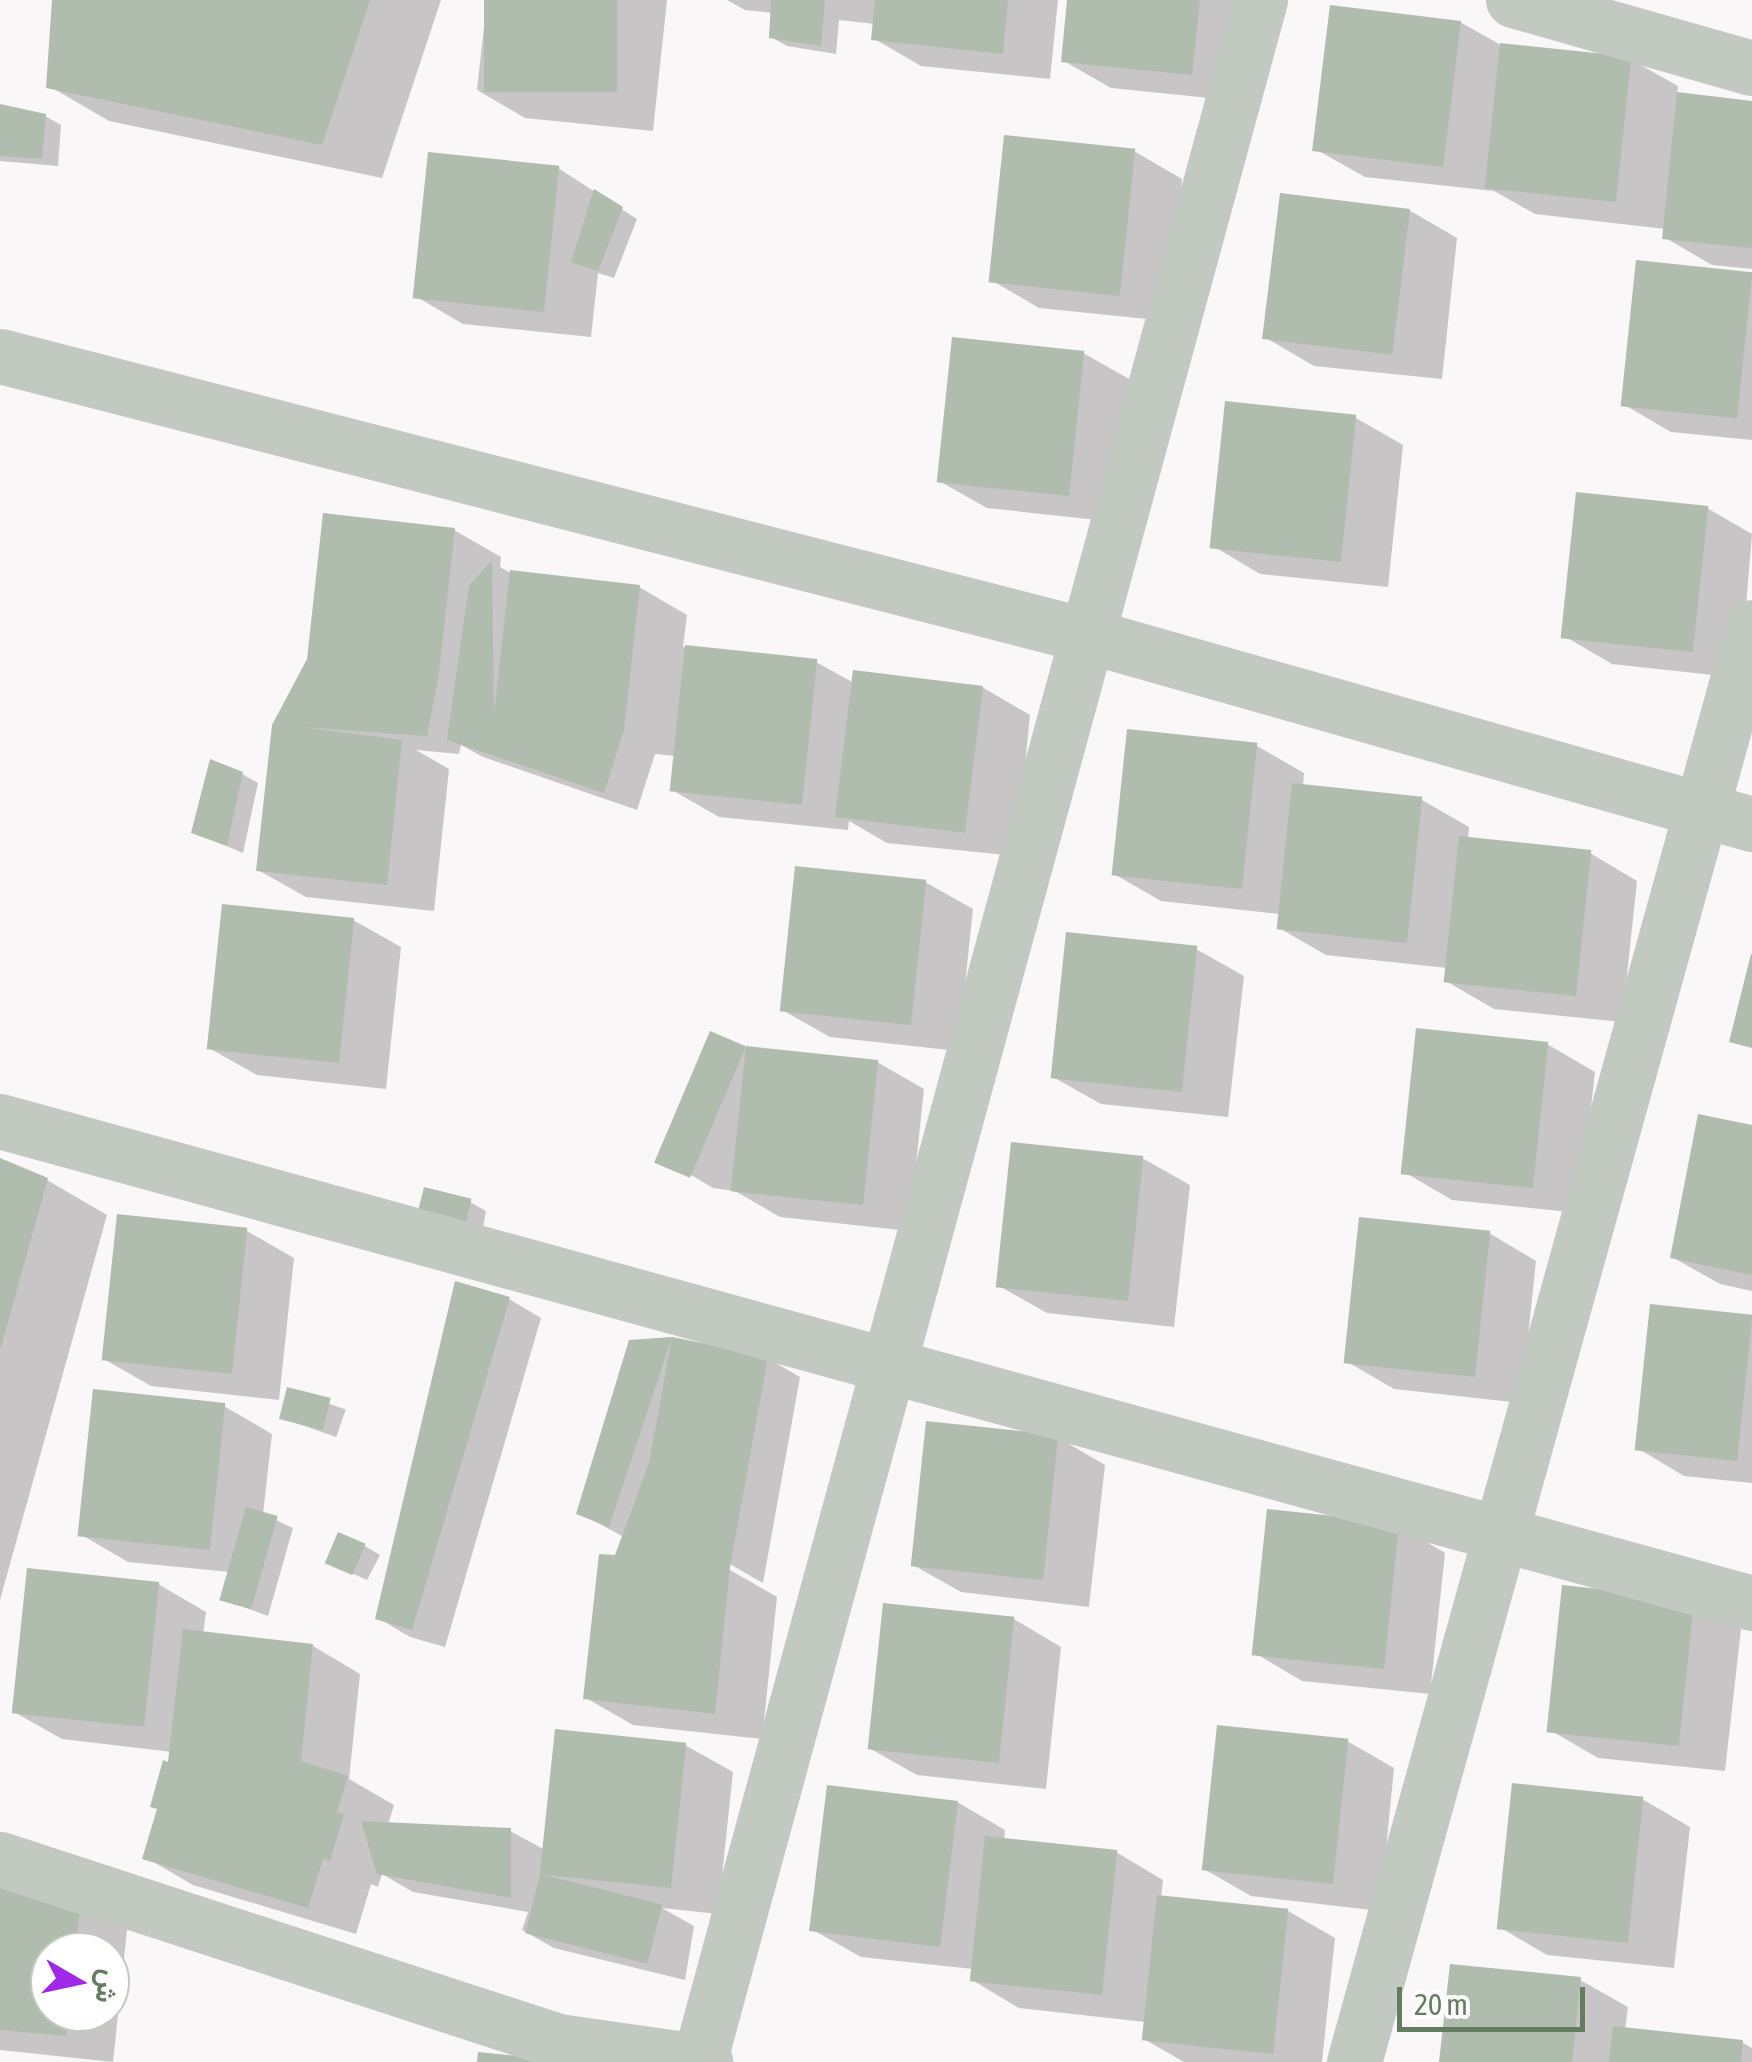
<!DOCTYPE html>
<html>
<head>
<meta charset="utf-8">
<style>
	body { margin:0 }
	#map { position:relative; width:1752px; height:2062px; overflow:hidden; background:#f9f7f8; font-family:"Asap Condensed",Vazirmatn,sans-serif }
	div>[style] { position:absolute }
	[style*='--x'] { left:calc(var(--x)*1px); top:calc(var(--y)*1px); width:calc(var(--w)*1px); rotate:calc(var(--a)*1deg) }
	.shadow>* { inset:0; background:#0003; transform-origin:0 0 }
	.building>* { inset:0; background:#b0bcad; transform-origin:0 0 }
	.minor>* { height:55px; margin:-27.5px; padding:0 27.5px; transform-origin:27.5px; border-radius:27.5px; background:#c1c9c0 }
	span { translate:-50% -50%; white-space:nowrap; text-align:center; line-height:1.15; -webkit-text-stroke:10px #fff; paint-order:stroke }
	.north { position:absolute; left:30px; top:1932px; width:100px; height:100px; box-sizing:border-box; background:#fff; border:2px solid #c1cbbf; border-radius:50%; rotate:99deg; font-size:28px; font-weight:700; line-height:40px; text-align:center; color:#647c5f }
	.north::after { content:''; display:block; margin:auto; width:35px; height:45px; background:#a029e7; clip-path:polygon(50% 0,100% 100%,50% 72%,0 100%) }
	.scale { position:absolute; left:1397px; top:1987px; width:188px; height:45px; box-sizing:border-box; border:5px solid #647c5f; border-top:0; padding-left:12px; font-size:30px; line-height:35px; white-space:nowrap; color:#647c5f; -webkit-text-stroke:8px #fff; paint-order:stroke }
</style>
</head>
<body>
<div id="map">
	<div class="shadow">
		<div style="clip-path:polygon(54px 0,441px 0,382px 178px,109px 121px,49px 86px)"></div>
		<div style="clip-path:polygon(487px 0,667px 0,653px 131px,525px 118px,477px 90px)"></div>
		<div style="clip-path:polygon(727px 0,1058px 0,1050px 79px,921px 66px,873px 38px,875px 24px,839px 20px,836px 54px,787px 46px,771px 37px,773px 13px,745px 10px)"></div>
		<div style="clip-path:polygon(1070px 0,1250px 0,1239px 101px,1111px 88px,1064px 61px)"></div>
		<div style="clip-path:polygon(1460px 22px,1501px 45px,1630px 59px,1678px 86px,1677px 95px,1752px 103px,1752px 269px,1712px 265px,1664px 237px,1665px 229px,1535px 214px,1494px 191px,1365px 177px,1317px 150px)"></div>
		<div style="clip-path:polygon(0 107px,45px 116px,61px 125px,58px 166px,0 161px)"></div>
		<div style="clip-path:polygon(1134px 151px,1182px 179px,1167px 321px,1039px 308px,991px 280px)"></div>
		<div style="clip-path:polygon(558px 168px,637px 219px,614px 278px,598px 273px,591px 337px,463px 324px,415px 296px)"></div>
		<div style="clip-path:polygon(1409px 210px,1457px 238px,1442px 379px,1314px 366px,1266px 338px)"></div>
		<div style="clip-path:polygon(1638px 262px,1752px 275px,1752px 440px,1671px 432px,1623px 404px)"></div>
		<div style="clip-path:polygon(1083px 353px,1131px 380px,1116px 522px,987px 508px,939px 481px)"></div>
		<div style="clip-path:polygon(1356px 418px,1403px 445px,1388px 587px,1260px 574px,1213px 546px)"></div>
		<div style="clip-path:polygon(1707px 508px,1752px 534px,1740px 678px,1612px 664px,1564px 636px)"></div>
		<div style="clip-path:polygon(454px 530px,501px 557px,500px 567px,511px 573px,639px 587px,687px 615px,683px 647px,816px 662px,854px 683px,982px 687px,1030px 715px,1016px 856px,887px 843px,849px 821px,848px 830px,719px 817px,672px 790px,676px 756px,655px 754px,637px 810px,483px 757px,461px 745px,459px 754px,416px 750px,449px 769px,434px 911px,306px 897px,258px 870px,274px 726px)"></div>
		<div style="clip-path:polygon(1257px 746px,1304px 773px,1303px 787px,1422px 800px,1469px 827px,1468px 840px,1590px 853px,1637px 881px,1622px 1022px,1494px 1009px,1446px 981px,1447px 968px,1326px 955px,1279px 928px,1280px 914px,1161px 901px,1114px 874px)"></div>
		<div style="clip-path:polygon(242px 774px,258px 783px,243px 853px,194px 832px)"></div>
		<div style="clip-path:polygon(925px 882px,973px 909px,958px 1051px,830px 1037px,782px 1010px)"></div>
		<div style="clip-path:polygon(353px 920px,401px 947px,386px 1089px,257px 1075px,209px 1048px)"></div>
		<div style="clip-path:polygon(1196px 949px,1244px 976px,1228px 1117px,1101px 1104px,1053px 1077px)"></div>
		<div style="clip-path:polygon(1547px 1044px,1595px 1072px,1579px 1213px,1452px 1200px,1404px 1172px)"></div>
		<div style="clip-path:polygon(745px 1048px,877px 1062px,924px 1089px,909px 1231px,780px 1217px,735px 1191px,713px 1188px,681px 1169px)"></div>
		<div style="clip-path:polygon(1752px 1128px,1752px 1291px,1720px 1284px,1672px 1257px)"></div>
		<div style="clip-path:polygon(1142px 1158px,1190px 1185px,1174px 1327px,1047px 1313px,999px 1286px)"></div>
		<div style="clip-path:polygon(0 1161px,47px 1180px,107px 1215px,0 1600px)"></div>
		<div style="clip-path:polygon(470px 1202px,486px 1211px,482px 1233px,439px 1223px)"></div>
		<div style="clip-path:polygon(247px 1231px,294px 1258px,279px 1400px,151px 1386px,104px 1359px)"></div>
		<div style="clip-path:polygon(1489px 1233px,1536px 1261px,1521px 1403px,1394px 1389px,1346px 1361px)"></div>
		<div style="clip-path:polygon(509px 1299px,541px 1318px,445px 1647px,410px 1637px,378px 1618px)"></div>
		<div style="clip-path:polygon(1752px 1317px,1752px 1483px,1684px 1476px,1637px 1448px)"></div>
		<div style="clip-path:polygon(672px 1339px,767px 1358px,800px 1377px,763px 1583px,721px 1559px,718px 1563px,777px 1597px,762px 1739px,633px 1725px,586px 1698px,624px 1537px,579px 1513px,631px 1342px)"></div>
		<div style="left:289px;top:1390px;width:60px;height:29px;rotate:19deg"></div>
		<div style="clip-path:polygon(224px 1406px,272px 1434px,263px 1514px,293px 1528px,268px 1616px,223px 1599px,230px 1572px,128px 1562px,80px 1534px)"></div>
		<div style="clip-path:polygon(1057px 1437px,1105px 1465px,1089px 1607px,961px 1592px,913px 1565px)"></div>
		<div style="clip-path:polygon(1398px 1525px,1445px 1553px,1430px 1694px,1302px 1681px,1255px 1653px)"></div>
		<div style="clip-path:polygon(365px 1546px,380px 1555px,367px 1580px,327px 1562px)"></div>
		<div style="clip-path:polygon(158px 1584px,206px 1612px,203px 1634px,313px 1646px,360px 1674px,349px 1779px,394px 1805px,388px 1825px,510px 1831px,545px 1850px,685px 1745px,733px 1772px,718px 1914px,662px 1908px,694px 1926px,685px 1980px,554px 1948px,522px 1930px,528px 1912px,413px 1892px,382px 1874px,378px 1887px,371px 1884px,356px 1934px,193px 1885px,145px 1857px,172px 1752px,62px 1739px,14px 1712px)"></div>
		<div style="clip-path:polygon(1693px 1602px,1741px 1629px,1725px 1771px,1598px 1758px,1550px 1730px)"></div>
		<div style="clip-path:polygon(1014px 1619px,1061px 1647px,1046px 1789px,917px 1775px,869px 1748px)"></div>
		<div style="clip-path:polygon(1347px 1741px,1394px 1768px,1380px 1911px,1251px 1896px,1204px 1869px)"></div>
		<div style="clip-path:polygon(1642px 1799px,1690px 1827px,1674px 1968px,1547px 1955px,1499px 1927px)"></div>
		<div style="clip-path:polygon(957px 1802px,1005px 1830px,1004px 1841px,1116px 1852px,1163px 1880px,1161px 1898px,1288px 1911px,1335px 1938px,1322px 2062px,1184px 2062px,1144px 2039px,1145px 2022px,1019px 2008px,972px 1980px,973px 1969px,861px 1957px,813px 1930px)"></div>
		<div style="clip-path:polygon(evenodd,0 1885px,128px 1921px,113px 2062px,0 2050px,0 1885px,50px 1952px,110px 1952px,110px 2012px,50px 2012px,50px 1952px)"></div>
		<div style="clip-path:polygon(1580px 1980px,1628px 2007px,1625px 2030px,1743px 2043px,1752px 2048px,1752px 2062px,1442px 2062px)"></div>
	</div>
	<div class="building">
		<div style="clip-path:polygon(52px 0,370px 0,322px 145px,46px 88px)"></div>
		<div style="left:484px;top:0;width:133px;height:92px"></div>
		<div style="clip-path:polygon(771px 0,825px 0,821px 46px,769px 38px)"></div>
		<div style="clip-path:polygon(875px 0,1008px 0,1003px 54px,871px 40px)"></div>
		<div style="clip-path:polygon(1067px 0,1200px 0,1192px 75px,1061px 62px)"></div>
		<div style="left:1330px;top:5px;width:132px;height:147px;rotate:7deg"></div>
		<div style="left:1500px;top:43px;width:132px;height:146px;rotate:6deg"></div>
		<div style="clip-path:polygon(1677px 92px,1752px 101px,1752px 248px,1662px 239px)"></div>
		<div style="clip-path:polygon(0 104px,46px 114px,42px 159px,0 156px)"></div>
		<div style="left:1004px;top:135px;width:132px;height:148px;rotate:6deg"></div>
		<div style="left:428px;top:152px;width:132px;height:147px;rotate:6deg"></div>
		<div style="clip-path:polygon(594px 189px,623px 207px,598px 271px,571px 262px)"></div>
		<div style="left:1280px;top:193px;width:131px;height:147px;rotate:7deg"></div>
		<div style="left:1636px;top:260px;width:117px;height:147px;rotate:6deg"></div>
		<div style="left:952px;top:337px;width:133px;height:146px;rotate:6deg"></div>
		<div style="left:1225px;top:401px;width:132px;height:148px;rotate:6deg"></div>
		<div style="left:1576px;top:492px;width:133px;height:147px;rotate:6deg"></div>
		<div style="clip-path:polygon(323px 513px,455px 528px,439px 673px,427px 736px,300px 727px,402px 740px,387px 885px,256px 871px,272px 725px,307px 659px)"></div>
		<div style="clip-path:polygon(492px 560px,494px 714px,510px 570px,640px 585px,624px 730px,604px 793px,447px 740px,469px 586px)"></div>
		<div style="left:685px;top:645px;width:133px;height:147px;rotate:6deg"></div>
		<div style="left:853px;top:670px;width:131px;height:148px;rotate:7deg"></div>
		<div style="left:1127px;top:729px;width:131px;height:147px;rotate:6deg"></div>
		<div style="clip-path:polygon(210px 759px,243px 772px,227px 846px,191px 833px)"></div>
		<div style="left:1292px;top:783px;width:131px;height:147px;rotate:6deg"></div>
		<div style="left:1459px;top:836px;width:133px;height:147px;rotate:6deg"></div>
		<div style="left:795px;top:866px;width:132px;height:146px;rotate:6deg"></div>
		<div style="left:222px;top:904px;width:133px;height:146px;rotate:6deg"></div>
		<div style="left:1066px;top:932px;width:132px;height:147px;rotate:6deg"></div>
		<div style="clip-path:polygon(1751px 954px,1752px 954px,1752px 1048px,1729px 1042px)"></div>
		<div style="left:1416px;top:1028px;width:133px;height:147px;rotate:6deg"></div>
		<div style="left:710px;top:1031px;width:39px;height:143px;rotate:23deg"></div>
		<div style="left:746px;top:1046px;width:133px;height:146px;rotate:6deg"></div>
		<div style="clip-path:polygon(1698px 1114px,1752px 1125px,1752px 1275px,1670px 1258px)"></div>
		<div style="left:1011px;top:1142px;width:133px;height:146px;rotate:6deg"></div>
		<div style="clip-path:polygon(0 1158px,48px 1178px,1px 1347px,0 1347px)"></div>
		<div style="left:424px;top:1187px;width:49px;height:28px;rotate:14deg"></div>
		<div style="left:117px;top:1214px;width:131px;height:147px;rotate:6deg"></div>
		<div style="left:1359px;top:1217px;width:132px;height:147px;rotate:6deg"></div>
		<div style="clip-path:polygon(455px 1281px,510px 1297px,412px 1630px,375px 1619px)"></div>
		<div style="left:1650px;top:1304px;width:103px;height:147px;rotate:6deg"></div>
		<div style="clip-path:polygon(672px 1337px,609px 1527px,576px 1514px,629px 1340px)"></div>
		<div style="clip-path:polygon(672px 1337px,768px 1356px,730px 1567px,715px 1714px,583px 1699px,599px 1554px,615px 1555px,649px 1463px)"></div>
		<div style="left:287px;top:1387px;width:45px;height:33px;rotate:14deg"></div>
		<div style="left:93px;top:1389px;width:133px;height:148px;rotate:6deg"></div>
		<div style="left:926px;top:1421px;width:133px;height:146px;rotate:6deg"></div>
		<div style="left:246px;top:1507px;width:33px;height:97px;rotate:16deg"></div>
		<div style="left:1267px;top:1509px;width:133px;height:147px;rotate:6deg"></div>
		<div style="left:338px;top:1532px;width:30px;height:34px;rotate:23deg"></div>
		<div style="left:27px;top:1568px;width:133px;height:146px;rotate:6deg"></div>
		<div style="left:1562px;top:1585px;width:133px;height:148px;rotate:6deg"></div>
		<div style="left:883px;top:1603px;width:132px;height:147px;rotate:6deg"></div>
		<div style="clip-path:polygon(183px 1629px,313px 1644px,301px 1761px,348px 1776px,337px 1812px,344px 1814px,330px 1861px,323px 1859px,308px 1908px,142px 1859px,157px 1809px,150px 1807px,163px 1760px,168px 1762px)"></div>
		<div style="left:1217px;top:1725px;width:132px;height:146px;rotate:6deg"></div>
		<div style="left:555px;top:1729px;width:132px;height:146px;rotate:6deg"></div>
		<div style="left:1512px;top:1783px;width:132px;height:147px;rotate:6deg"></div>
		<div style="left:827px;top:1785px;width:132px;height:147px;rotate:7deg"></div>
		<div style="clip-path:polygon(361px 1821px,511px 1828px,511px 1898px,377px 1874px)"></div>
		<div style="left:985px;top:1836px;width:133px;height:146px;rotate:6deg"></div>
		<div style="left:540px;top:1874px;width:126px;height:61px;rotate:14deg"></div>
		<div style="clip-path:polygon(0 1882px,82px 1891px,75px 1952px,50px 1952px,50px 2012px,69px 2012px,66px 2036px,0 2030px)"></div>
		<div style="left:1157px;top:1895px;width:132px;height:146px;rotate:6deg"></div>
		<div style="clip-path:polygon(1450px 1964px,1581px 1977px,1572px 2062px,1439px 2062px)"></div>
		<div style="clip-path:polygon(1613px 2026px,1743px 2040px,1741px 2062px,1609px 2062px)"></div>
		<div style="clip-path:polygon(478px 2052px,546px 2059px,546px 2062px,477px 2062px)"></div>
	</div>
	<div class="minor">
		<div style="--x:1513;--y:0;--w:248;--a:15.9"></div>
		<div style="--x:0;--y:356;--w:1124;--a:14.42"></div>
		<div style="--x:1089;--y:636;--w:689;--a:15.83"></div>
		<div style="--x:0;--y:1121;--w:1817;--a:15.38"></div>
		<div style="--x:0;--y:1859;--w:587;--a:18.06"></div>
		<div style="--x:558;--y:2041;--w:149;--a:8.1"></div>
		<div style="--x:699;--y:2062;--w:2137;--a:-74.78"></div>
		<div style="--x:1354;--y:2062;--w:1489;--a:-74.5"></div>
	</div>
	<div class="north">ش</div>
	<div class="scale">20 m</div>
</div>
</body>
</html>
